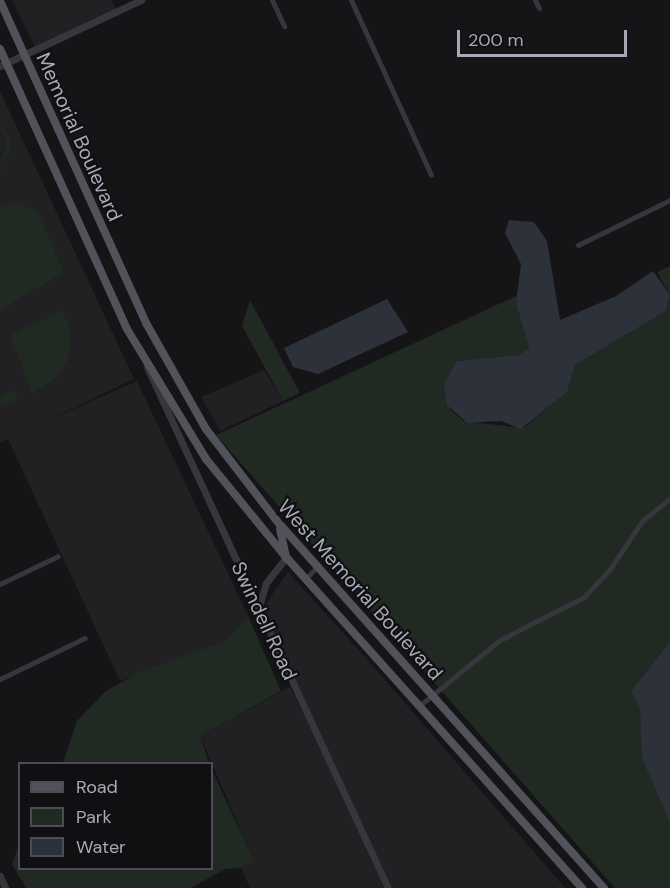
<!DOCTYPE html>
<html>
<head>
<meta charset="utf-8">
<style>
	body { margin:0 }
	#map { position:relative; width:670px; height:888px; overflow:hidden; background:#151517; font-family:"DM Sans",sans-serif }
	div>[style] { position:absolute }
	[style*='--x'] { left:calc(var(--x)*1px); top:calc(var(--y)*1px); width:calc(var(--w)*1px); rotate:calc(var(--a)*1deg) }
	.built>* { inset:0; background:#212124 }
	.green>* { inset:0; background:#212923 }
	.water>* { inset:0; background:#2c313a }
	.minor>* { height:5px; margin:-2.5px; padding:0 2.5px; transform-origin:2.5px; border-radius:2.5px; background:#36363c }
	.tertiary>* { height:7px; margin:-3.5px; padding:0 3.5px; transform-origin:3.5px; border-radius:3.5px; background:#36363c }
	.primary>* { height:8px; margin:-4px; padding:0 4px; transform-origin:4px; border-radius:4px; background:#52525a }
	span { translate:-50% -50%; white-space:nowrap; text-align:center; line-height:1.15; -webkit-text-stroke:4.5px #101012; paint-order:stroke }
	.street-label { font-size:20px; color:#a7a9b6 }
	.legend { position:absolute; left:18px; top:762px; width:195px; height:108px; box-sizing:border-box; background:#101012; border:2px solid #4c4d54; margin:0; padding:8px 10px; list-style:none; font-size:18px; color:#a7a9b6 }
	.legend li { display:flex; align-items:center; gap:12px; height:30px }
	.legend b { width:30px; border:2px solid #4c4d54 }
	.scale { position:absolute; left:457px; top:30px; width:170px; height:27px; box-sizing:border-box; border:3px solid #a7a9b6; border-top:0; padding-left:8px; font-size:18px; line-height:21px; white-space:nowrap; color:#a7a9b6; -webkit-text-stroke:4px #101012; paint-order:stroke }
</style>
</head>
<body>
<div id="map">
	<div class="built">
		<div style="clip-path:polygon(12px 0,112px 0,116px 9px,35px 47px)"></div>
		<div style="clip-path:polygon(0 91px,134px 379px,44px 422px,137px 381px,248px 616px,223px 642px,120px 681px,8px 439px,0 442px)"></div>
		<div style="clip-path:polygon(264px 370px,283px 401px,220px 431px,201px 397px)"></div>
		<div style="clip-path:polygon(288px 572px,374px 667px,565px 888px,392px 888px,262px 609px)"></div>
		<div style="clip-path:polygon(290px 687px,313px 733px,384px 888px,250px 888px,241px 868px,254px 861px,200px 736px)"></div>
	</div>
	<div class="green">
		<div style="clip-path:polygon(0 118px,12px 145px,0 170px,6px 145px)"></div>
		<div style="clip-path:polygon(16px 202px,37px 211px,64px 272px,0 310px,0 208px)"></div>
		<div style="clip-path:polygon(670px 266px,670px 295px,657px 272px)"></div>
		<div style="clip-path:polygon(516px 296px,529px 348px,519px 355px,457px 361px,445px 389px,451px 410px,463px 421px,524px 428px,567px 391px,575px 365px,666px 311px,670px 298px,670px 888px,615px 888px,216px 435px)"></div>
		<div style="clip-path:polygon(250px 300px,300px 393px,283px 401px,242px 326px)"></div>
		<div style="clip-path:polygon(63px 311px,71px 334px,68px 359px,56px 378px,32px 393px,10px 335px)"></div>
		<div style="clip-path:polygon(14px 390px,18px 399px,0 407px,0 397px)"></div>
		<div style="clip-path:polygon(248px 616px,281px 691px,200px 736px,209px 763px,63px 763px,77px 721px,106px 691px,142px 671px,223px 642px)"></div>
		<div style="clip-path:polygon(212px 770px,254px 861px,241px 868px,226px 869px,190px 888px,26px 888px,12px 864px,19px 845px,20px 868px,212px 868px)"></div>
	</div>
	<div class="water">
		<div style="clip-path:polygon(509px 220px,534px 222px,547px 241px,560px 320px,616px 296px,653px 271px,670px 295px,666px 311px,575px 365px,567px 392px,521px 429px,501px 421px,467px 423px,447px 405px,444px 384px,457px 361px,519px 355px,529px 348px,516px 303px,521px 264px,505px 233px)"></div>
		<div style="clip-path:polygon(387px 299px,408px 332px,318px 374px,293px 367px,284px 348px)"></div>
		<div style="clip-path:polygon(670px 642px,670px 823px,642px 758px,640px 708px,631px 691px)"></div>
	</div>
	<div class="minor">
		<div style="--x:272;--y:0;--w:29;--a:65"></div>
		<div style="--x:351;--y:0;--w:192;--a:65.4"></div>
		<div style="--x:535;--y:0;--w:9;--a:63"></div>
		<div style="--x:578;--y:245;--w:102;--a:-26.1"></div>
		<div style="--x:305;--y:579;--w:17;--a:-45"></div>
		<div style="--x:0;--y:584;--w:64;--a:-25.8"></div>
		<div style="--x:0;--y:679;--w:94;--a:-25.8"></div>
		<div style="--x:419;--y:706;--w:104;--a:-39.2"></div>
		<div style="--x:500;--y:640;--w:94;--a:-27.1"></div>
		<div style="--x:584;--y:597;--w:38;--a:-47"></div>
		<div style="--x:610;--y:569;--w:58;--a:-56.3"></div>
		<div style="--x:642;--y:521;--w:36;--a:-39"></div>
	</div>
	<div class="tertiary">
		<div style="--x:0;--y:66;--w:156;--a:-25.1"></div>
		<div style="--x:147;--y:367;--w:574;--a:65.18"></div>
		<div style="--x:259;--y:607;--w:25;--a:-74"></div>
		<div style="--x:266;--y:583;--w:33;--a:-52"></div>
		<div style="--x:0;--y:876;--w:13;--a:67"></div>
	</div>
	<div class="primary">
		<div style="--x:0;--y:1;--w:354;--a:65.6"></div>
		<div style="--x:146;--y:323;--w:122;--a:60.5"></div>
		<div style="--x:206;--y:429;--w:115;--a:52.4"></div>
		<div style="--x:276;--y:520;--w:493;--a:48.3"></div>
		<div style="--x:0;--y:49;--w:307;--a:65.6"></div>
		<div style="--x:127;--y:329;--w:152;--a:58.7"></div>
		<div style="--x:206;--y:459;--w:127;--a:50.8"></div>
		<div style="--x:286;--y:557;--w:444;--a:48.2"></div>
		<div style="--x:280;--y:529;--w:29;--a:78"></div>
	</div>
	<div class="street-label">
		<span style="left:79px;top:137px;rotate:66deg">Memorial Boulevard</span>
		<span style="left:360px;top:590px;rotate:48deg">West Memorial Boulevard</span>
		<span style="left:264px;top:621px;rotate:65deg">Swindell Road</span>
	</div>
	<ul class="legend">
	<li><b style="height:8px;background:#52525a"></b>Road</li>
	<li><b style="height:16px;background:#212923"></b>Park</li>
	<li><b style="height:16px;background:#2c313a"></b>Water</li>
	</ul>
	<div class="scale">200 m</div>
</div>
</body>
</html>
